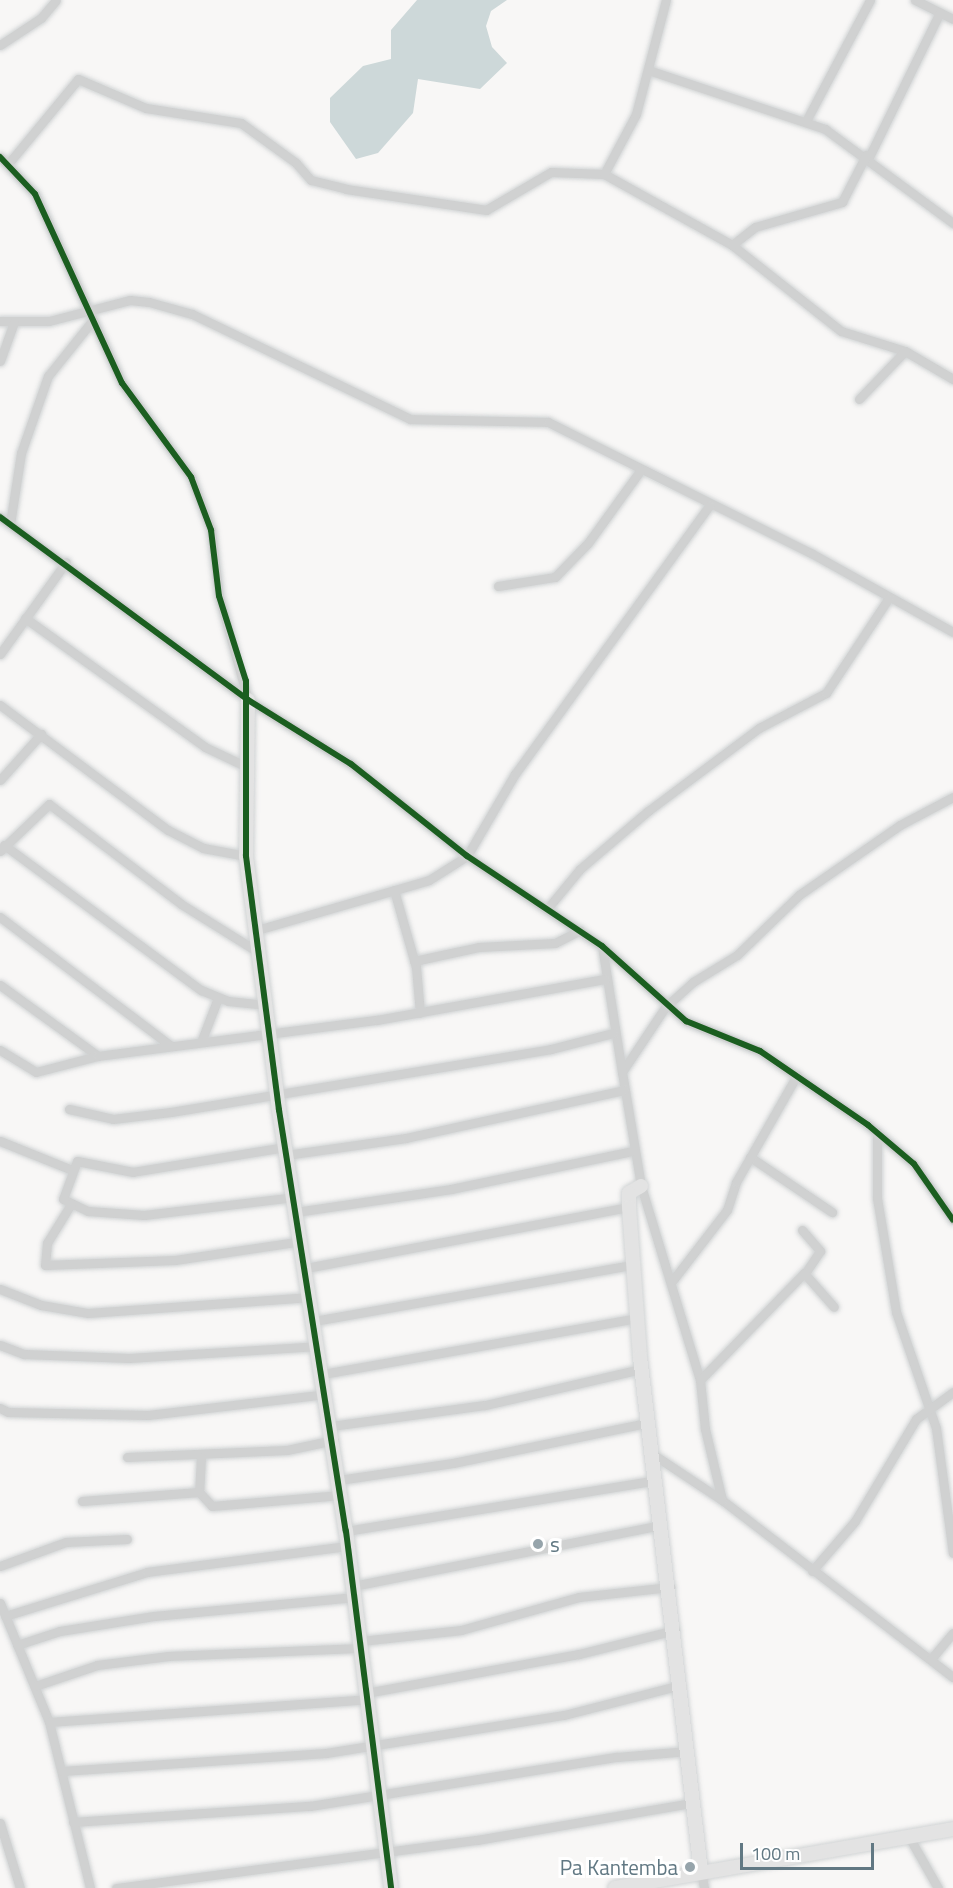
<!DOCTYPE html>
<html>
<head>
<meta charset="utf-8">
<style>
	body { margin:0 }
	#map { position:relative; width:953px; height:1888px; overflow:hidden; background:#f8f7f6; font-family:"Titillium Web",sans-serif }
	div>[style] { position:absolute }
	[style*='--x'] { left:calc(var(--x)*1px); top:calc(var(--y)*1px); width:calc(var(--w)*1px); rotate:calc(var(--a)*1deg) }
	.water>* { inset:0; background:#cdd8d9 }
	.roads { filter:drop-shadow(0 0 2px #d1d4d5) drop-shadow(0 0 2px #d1d4d5) }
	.street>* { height:9px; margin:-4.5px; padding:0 4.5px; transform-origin:4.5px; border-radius:4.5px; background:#d0d1d1 }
	.secondary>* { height:14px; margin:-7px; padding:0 7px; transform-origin:7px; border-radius:7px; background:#e3e3e3 }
	.cycleway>* { height:6px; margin:-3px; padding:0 3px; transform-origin:3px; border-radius:3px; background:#1b5e20 }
	.dots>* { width:16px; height:16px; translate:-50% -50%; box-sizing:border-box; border:3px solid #fff; border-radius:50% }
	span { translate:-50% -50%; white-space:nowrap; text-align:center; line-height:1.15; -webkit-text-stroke:6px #fff; paint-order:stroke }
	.poi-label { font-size:21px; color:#617883 }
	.left { translate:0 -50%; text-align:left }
	.right { translate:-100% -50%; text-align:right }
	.scale { position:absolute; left:740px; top:1843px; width:134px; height:27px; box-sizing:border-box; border:3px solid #617883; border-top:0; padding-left:8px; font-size:18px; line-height:21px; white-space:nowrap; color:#617883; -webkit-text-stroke:4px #fff; paint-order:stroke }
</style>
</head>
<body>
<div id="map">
	<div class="water">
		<div style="clip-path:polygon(417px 0,507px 0,491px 11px,486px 26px,492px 47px,507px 63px,480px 89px,418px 79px,413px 113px,378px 153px,356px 159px,330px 122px,330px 98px,363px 66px,391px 59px,391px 30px)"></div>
	</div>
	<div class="roads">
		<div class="street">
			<div style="--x:915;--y:0;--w:42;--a:26.6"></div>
			<div style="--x:0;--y:45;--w:49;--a:-33.4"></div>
			<div style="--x:41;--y:18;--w:23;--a:-50"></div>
			<div style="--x:648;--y:70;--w:187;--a:18.4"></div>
			<div style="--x:825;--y:129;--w:159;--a:36.3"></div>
			<div style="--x:806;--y:121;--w:137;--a:-62.1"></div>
			<div style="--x:0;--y:157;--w:51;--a:46.6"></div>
			<div style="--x:35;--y:194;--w:208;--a:65.3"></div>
			<div style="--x:122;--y:383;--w:117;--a:53.7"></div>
			<div style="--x:191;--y:477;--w:57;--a:69.3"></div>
			<div style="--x:211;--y:530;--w:66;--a:83.1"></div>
			<div style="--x:219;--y:596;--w:108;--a:74.4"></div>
			<div style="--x:869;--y:157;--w:161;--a:-63.9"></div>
			<div style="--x:8;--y:164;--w:110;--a:-50.5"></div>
			<div style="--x:78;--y:79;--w:74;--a:23.1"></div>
			<div style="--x:146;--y:108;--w:96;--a:9"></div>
			<div style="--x:241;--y:123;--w:68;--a:36"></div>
			<div style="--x:296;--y:163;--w:23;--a:49"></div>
			<div style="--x:311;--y:180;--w:36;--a:14"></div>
			<div style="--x:346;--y:189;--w:142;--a:8.5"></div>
			<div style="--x:486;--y:210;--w:75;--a:-30.3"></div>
			<div style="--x:551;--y:172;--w:53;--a:2.2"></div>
			<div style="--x:604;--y:174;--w:146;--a:29"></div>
			<div style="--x:732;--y:245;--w:139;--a:38.3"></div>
			<div style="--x:841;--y:331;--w:67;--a:17.4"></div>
			<div style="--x:905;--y:351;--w:56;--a:30.3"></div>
			<div style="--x:604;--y:174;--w:68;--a:-61.9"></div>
			<div style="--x:636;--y:114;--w:118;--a:-75.3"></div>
			<div style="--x:732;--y:245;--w:29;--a:-38"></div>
			<div style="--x:755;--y:227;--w:91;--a:-16"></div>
			<div style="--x:842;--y:202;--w:53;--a:-62.9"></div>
			<div style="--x:0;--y:321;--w:49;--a:0"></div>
			<div style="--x:49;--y:321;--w:84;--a:-14.5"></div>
			<div style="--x:130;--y:300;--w:19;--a:6"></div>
			<div style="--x:149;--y:302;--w:45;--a:15.6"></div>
			<div style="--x:192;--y:314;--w:242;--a:25.7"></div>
			<div style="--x:410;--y:419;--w:138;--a:1.2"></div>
			<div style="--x:548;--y:422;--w:294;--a:26.5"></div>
			<div style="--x:811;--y:553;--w:162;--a:29.1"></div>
			<div style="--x:0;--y:361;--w:41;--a:-70.3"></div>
			<div style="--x:859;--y:399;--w:66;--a:-46.2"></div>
			<div style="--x:0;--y:517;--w:308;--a:36.4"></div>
			<div style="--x:248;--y:700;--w:121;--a:31.9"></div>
			<div style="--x:351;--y:764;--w:148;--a:38.4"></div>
			<div style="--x:467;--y:856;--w:162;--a:33.7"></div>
			<div style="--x:602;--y:946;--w:113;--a:41.8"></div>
			<div style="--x:686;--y:1021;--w:80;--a:22.1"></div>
			<div style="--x:760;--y:1051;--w:131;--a:34.4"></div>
			<div style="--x:868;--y:1125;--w:60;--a:40.3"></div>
			<div style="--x:914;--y:1164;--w:68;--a:55.1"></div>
			<div style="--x:10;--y:524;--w:72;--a:-81.2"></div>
			<div style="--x:21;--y:453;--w:82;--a:-70.7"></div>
			<div style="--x:48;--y:376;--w:70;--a:-51.3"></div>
			<div style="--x:498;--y:586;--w:58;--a:-9"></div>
			<div style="--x:555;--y:577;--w:47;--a:-45.9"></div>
			<div style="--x:588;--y:543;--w:89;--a:-54.2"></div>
			<div style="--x:25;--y:618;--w:221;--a:35.6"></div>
			<div style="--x:205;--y:747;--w:44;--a:25.4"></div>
			<div style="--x:0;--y:654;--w:113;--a:-54.3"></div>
			<div style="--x:0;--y:705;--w:209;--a:36.7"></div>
			<div style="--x:168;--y:830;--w:39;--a:27"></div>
			<div style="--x:203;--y:848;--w:44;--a:10.5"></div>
			<div style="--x:0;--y:780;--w:62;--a:-48.3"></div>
			<div style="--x:953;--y:797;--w:60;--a:152.2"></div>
			<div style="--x:900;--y:825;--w:123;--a:145.3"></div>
			<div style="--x:799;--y:895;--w:86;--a:135.9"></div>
			<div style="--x:737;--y:955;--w:52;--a:148.5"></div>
			<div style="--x:693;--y:982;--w:36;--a:138"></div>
			<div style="--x:666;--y:1006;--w:79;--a:123.7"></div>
			<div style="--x:622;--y:1072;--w:116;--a:80.5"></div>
			<div style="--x:641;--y:1186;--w:203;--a:73.1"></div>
			<div style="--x:700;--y:1380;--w:49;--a:84.2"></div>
			<div style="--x:705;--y:1429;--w:73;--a:76.5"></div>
			<div style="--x:722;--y:1500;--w:291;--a:37.5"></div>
			<div style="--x:4;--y:845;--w:245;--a:36.4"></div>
			<div style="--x:201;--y:990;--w:29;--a:22"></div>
			<div style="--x:228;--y:1001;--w:37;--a:6"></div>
			<div style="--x:0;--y:851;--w:68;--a:-43.8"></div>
			<div style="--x:49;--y:804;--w:166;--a:37.1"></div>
			<div style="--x:181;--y:904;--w:91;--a:31.9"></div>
			<div style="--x:394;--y:890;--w:80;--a:74.1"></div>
			<div style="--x:416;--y:967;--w:46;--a:85"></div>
			<div style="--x:547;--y:909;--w:52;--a:-50.5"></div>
			<div style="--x:580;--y:869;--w:89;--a:-40.5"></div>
			<div style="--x:648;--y:811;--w:139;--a:-36.8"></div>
			<div style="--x:759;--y:728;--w:76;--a:-27.6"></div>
			<div style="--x:826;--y:693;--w:113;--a:-56.6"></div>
			<div style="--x:0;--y:917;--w:214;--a:37"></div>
			<div style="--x:257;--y:930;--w:179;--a:-16.2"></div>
			<div style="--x:429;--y:880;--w:45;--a:-32.3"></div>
			<div style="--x:467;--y:856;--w:95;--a:-59.7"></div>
			<div style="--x:515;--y:774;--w:331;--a:-54.1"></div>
			<div style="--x:602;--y:946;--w:128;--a:81"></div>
			<div style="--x:414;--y:961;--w:66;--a:-12.2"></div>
			<div style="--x:479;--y:947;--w:76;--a:-3"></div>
			<div style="--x:555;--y:943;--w:28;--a:-27"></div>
			<div style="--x:0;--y:985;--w:121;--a:35.9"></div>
			<div style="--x:201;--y:1042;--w:47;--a:-68.9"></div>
			<div style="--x:0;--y:1050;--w:42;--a:31.4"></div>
			<div style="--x:36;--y:1072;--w:64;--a:-14.5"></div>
			<div style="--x:98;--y:1056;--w:281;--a:-7.4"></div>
			<div style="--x:377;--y:1020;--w:231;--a:-10.2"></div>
			<div style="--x:69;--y:1109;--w:45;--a:12.8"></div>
			<div style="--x:113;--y:1119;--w:58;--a:-6.9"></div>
			<div style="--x:171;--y:1112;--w:385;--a:-9.4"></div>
			<div style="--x:551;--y:1049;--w:64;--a:-14.5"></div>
			<div style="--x:877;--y:1132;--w:66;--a:90"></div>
			<div style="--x:877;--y:1198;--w:116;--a:80.5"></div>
			<div style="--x:896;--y:1312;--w:123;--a:71"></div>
			<div style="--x:936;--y:1428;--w:126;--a:82.3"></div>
			<div style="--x:0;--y:1141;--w:78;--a:21.9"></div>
			<div style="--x:285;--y:1147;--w:154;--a:170.7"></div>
			<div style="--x:133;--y:1172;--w:57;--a:-168.9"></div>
			<div style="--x:77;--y:1161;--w:40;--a:110.2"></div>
			<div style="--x:63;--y:1199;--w:28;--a:26"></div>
			<div style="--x:88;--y:1211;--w:56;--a:4.1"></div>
			<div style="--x:144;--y:1215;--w:151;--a:-6.8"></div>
			<div style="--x:286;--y:1155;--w:121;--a:-8.1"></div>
			<div style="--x:406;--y:1138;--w:223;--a:-12.4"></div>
			<div style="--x:750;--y:1157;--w:99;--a:33.9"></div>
			<div style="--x:71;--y:1204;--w:46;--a:121.6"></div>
			<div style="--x:47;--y:1243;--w:22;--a:95"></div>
			<div style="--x:45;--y:1265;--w:130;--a:-2.2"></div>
			<div style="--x:175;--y:1260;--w:128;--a:-8.5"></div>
			<div style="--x:296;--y:1212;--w:157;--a:-8.4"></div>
			<div style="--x:451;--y:1189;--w:186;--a:-11.8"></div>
			<div style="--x:802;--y:1230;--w:28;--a:49"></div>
			<div style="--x:820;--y:1251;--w:25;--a:124"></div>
			<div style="--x:306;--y:1268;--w:329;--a:-10.7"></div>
			<div style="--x:673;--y:1280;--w:88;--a:-52.4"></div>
			<div style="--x:727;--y:1210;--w:29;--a:-72"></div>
			<div style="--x:736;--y:1182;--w:123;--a:-60.3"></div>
			<div style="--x:0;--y:1289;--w:44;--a:21.3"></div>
			<div style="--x:41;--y:1305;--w:48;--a:9.7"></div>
			<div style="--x:88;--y:1313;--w:223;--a:-4.1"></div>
			<div style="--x:314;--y:1321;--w:323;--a:-10"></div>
			<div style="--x:0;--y:1345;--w:26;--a:21"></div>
			<div style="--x:24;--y:1354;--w:105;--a:2.2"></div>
			<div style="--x:129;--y:1358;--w:189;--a:-3.6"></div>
			<div style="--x:323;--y:1374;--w:320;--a:-10.1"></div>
			<div style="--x:700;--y:1380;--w:149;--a:-45.8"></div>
			<div style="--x:804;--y:1273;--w:45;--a:48.6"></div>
			<div style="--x:0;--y:1408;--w:9;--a:27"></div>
			<div style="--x:8;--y:1412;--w:140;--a:1.2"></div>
			<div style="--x:148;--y:1415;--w:179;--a:-6.7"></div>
			<div style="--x:331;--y:1426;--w:155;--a:-7.8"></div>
			<div style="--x:485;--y:1405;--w:160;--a:-13"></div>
			<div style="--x:651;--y:1453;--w:85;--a:33.5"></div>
			<div style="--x:127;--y:1457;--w:160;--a:-2.5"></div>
			<div style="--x:287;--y:1450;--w:48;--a:-12"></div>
			<div style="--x:201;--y:1457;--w:35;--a:93"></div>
			<div style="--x:199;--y:1492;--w:19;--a:47"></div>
			<div style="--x:212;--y:1506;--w:129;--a:-4.9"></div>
			<div style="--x:339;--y:1480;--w:115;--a:-8.5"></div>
			<div style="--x:453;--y:1463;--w:198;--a:-11.7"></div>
			<div style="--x:82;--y:1501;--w:117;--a:-4.4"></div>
			<div style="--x:346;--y:1531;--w:314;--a:-9.3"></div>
			<div style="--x:0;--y:1566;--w:70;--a:-20"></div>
			<div style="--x:66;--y:1542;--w:61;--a:-2.8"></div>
			<div style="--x:812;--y:1571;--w:66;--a:-49.3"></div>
			<div style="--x:855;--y:1521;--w:119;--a:-59.1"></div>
			<div style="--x:916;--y:1419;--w:46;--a:-36.1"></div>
			<div style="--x:353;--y:1586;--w:315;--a:-11.2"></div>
			<div style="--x:0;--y:1603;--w:129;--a:67.6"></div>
			<div style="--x:49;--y:1722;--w:171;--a:76.1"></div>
			<div style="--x:5;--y:1616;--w:149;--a:-17.2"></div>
			<div style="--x:147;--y:1572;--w:203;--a:-7.4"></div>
			<div style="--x:361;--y:1641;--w:101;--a:-6.3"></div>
			<div style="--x:461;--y:1630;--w:123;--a:-15.6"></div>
			<div style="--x:579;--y:1597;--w:92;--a:-6.3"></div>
			<div style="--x:17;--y:1645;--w:45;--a:-18"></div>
			<div style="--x:60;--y:1631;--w:95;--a:-9.1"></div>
			<div style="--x:154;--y:1616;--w:202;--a:-5.4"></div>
			<div style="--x:931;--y:1659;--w:34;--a:-50"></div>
			<div style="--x:35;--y:1686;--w:65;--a:-18.7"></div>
			<div style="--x:97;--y:1665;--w:72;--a:-7.2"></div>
			<div style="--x:168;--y:1656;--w:194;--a:-2.4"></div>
			<div style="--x:366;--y:1693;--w:217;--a:-10.4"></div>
			<div style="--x:579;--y:1654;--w:99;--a:-14"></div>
			<div style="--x:49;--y:1722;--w:319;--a:-4.1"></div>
			<div style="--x:62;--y:1771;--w:265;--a:-3.9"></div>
			<div style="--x:326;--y:1753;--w:241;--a:-9.1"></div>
			<div style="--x:564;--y:1715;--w:121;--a:-14.4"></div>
			<div style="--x:73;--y:1822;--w:238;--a:-3.9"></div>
			<div style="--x:310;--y:1806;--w:311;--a:-9.1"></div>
			<div style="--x:617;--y:1757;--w:71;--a:-4.8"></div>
			<div style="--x:0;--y:1823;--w:68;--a:72.9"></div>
			<div style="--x:909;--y:1837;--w:59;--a:60.4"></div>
			<div style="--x:701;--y:1872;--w:16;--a:79"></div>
			<div style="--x:116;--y:1888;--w:364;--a:-7.6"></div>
			<div style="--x:477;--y:1840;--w:218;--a:-9.8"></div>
		</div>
		<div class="secondary">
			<div style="--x:248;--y:700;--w:156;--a:90.7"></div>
			<div style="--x:246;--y:856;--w:256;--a:82.6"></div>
			<div style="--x:279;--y:1110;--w:426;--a:81"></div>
			<div style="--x:346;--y:1531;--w:360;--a:82.8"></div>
			<div style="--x:641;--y:1186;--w:14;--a:150"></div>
			<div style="--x:629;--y:1193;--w:14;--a:90"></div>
			<div style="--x:629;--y:1207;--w:150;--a:85.8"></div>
			<div style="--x:640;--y:1357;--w:519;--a:83.24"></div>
			<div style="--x:615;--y:1888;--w:343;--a:-9.9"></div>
		</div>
	</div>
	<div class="cycleway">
		<div style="--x:0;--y:157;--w:51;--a:46.6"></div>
		<div style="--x:35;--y:194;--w:208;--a:65.3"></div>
		<div style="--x:122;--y:383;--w:117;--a:53.7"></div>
		<div style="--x:191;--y:477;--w:57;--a:69.3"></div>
		<div style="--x:211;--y:530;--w:66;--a:83.1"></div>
		<div style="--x:219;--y:596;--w:89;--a:72.4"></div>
		<div style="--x:246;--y:681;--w:175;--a:90"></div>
		<div style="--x:246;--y:856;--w:256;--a:82.6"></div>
		<div style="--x:279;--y:1110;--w:426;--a:81"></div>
		<div style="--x:346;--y:1531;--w:360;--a:82.8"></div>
		<div style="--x:0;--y:517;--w:308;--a:36.4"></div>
		<div style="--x:248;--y:700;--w:121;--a:31.9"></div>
		<div style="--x:351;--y:764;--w:148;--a:38.4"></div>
		<div style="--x:467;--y:856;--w:162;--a:33.7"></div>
		<div style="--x:602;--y:946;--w:113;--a:41.8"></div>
		<div style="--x:686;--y:1021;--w:80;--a:22.1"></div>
		<div style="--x:760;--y:1051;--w:131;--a:34.4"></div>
		<div style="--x:868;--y:1125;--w:60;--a:40.3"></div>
		<div style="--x:914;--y:1164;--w:68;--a:55.1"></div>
	</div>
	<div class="dots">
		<div style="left:538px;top:1544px;background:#96a4ab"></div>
		<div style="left:690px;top:1867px;background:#96a4ab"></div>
	</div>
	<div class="poi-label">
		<span class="left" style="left:550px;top:1544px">s</span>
		<span class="right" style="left:678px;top:1867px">Pa Kantemba</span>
	</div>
	<div class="scale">100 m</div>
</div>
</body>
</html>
